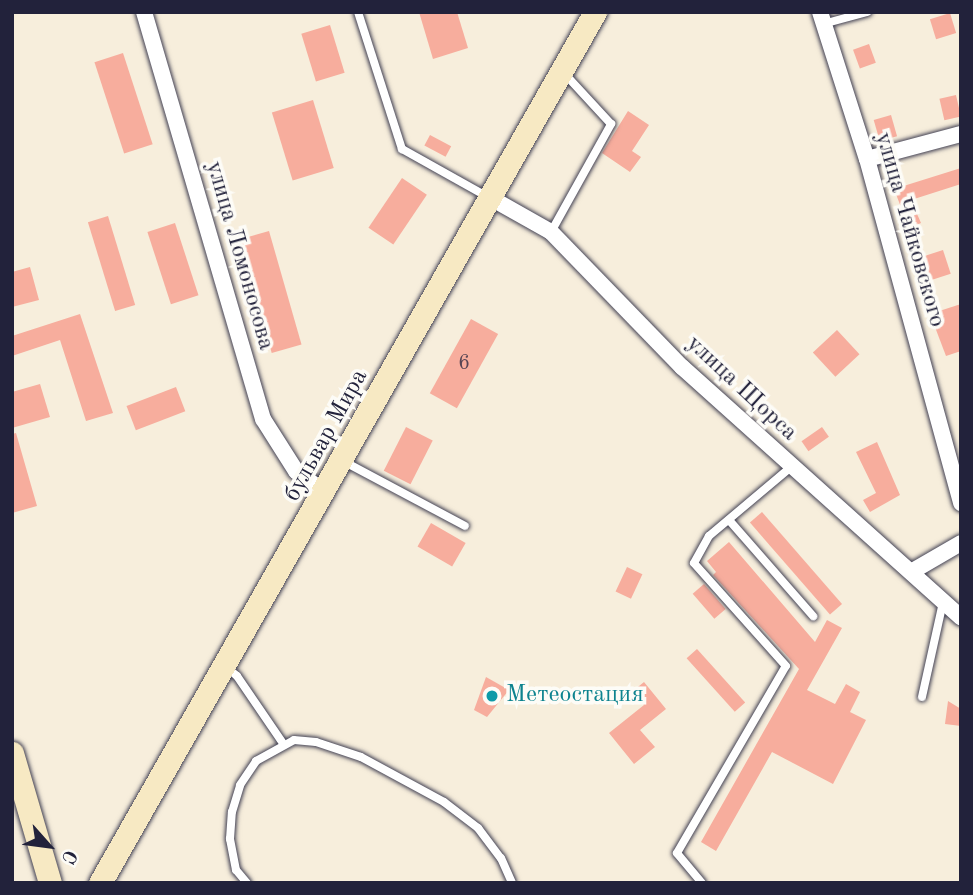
<!DOCTYPE html>
<html>
<head>
<meta charset="utf-8">
<style>
	body { margin:0 }
	#map { position:relative; width:973px; height:895px; overflow:hidden; background:#f7eedc; font-family:"Old Standard TT",serif }
	div>[style] { position:absolute }
	[style*='--x'] { left:calc(var(--x)*1px); top:calc(var(--y)*1px); width:calc(var(--w)*1px); rotate:calc(var(--a)*1deg) }
	.building>* { inset:0; background:#f7ad9d; transform-origin:0 0 }
	.roads { filter:drop-shadow(0 0 2px #424153) drop-shadow(0 0 2px #424153) }
	.service>* { height:8px; margin:-4px; padding:0 4px; transform-origin:4px; border-radius:4px; background:#fff }
	.minor>* { height:16px; margin:-8px; padding:0 8px; transform-origin:8px; border-radius:8px; background:#fff }
	.secondary>* { height:23px; margin:-11.5px; padding:0 11.5px; transform-origin:11.5px; border-radius:11.5px; background:#f7e9c3 }
	.dots>* { width:19px; height:19px; translate:-50% -50%; box-sizing:border-box; border:4px solid #fdfcf7; border-radius:50% }
	span { translate:-50% -50%; white-space:nowrap; text-align:center; line-height:1.15; -webkit-text-stroke:7px #fdfcf7; paint-order:stroke }
	.number-label { font-size:21px; color:#574554 }
	.number-label span { -webkit-text-stroke-width:0 }
	.street-label { font-size:24px; color:#22223b }
	.culture-label { font-size:24px; color:#0d838f }
	.left { translate:0 -50%; text-align:left }
	.frame { position:absolute; inset:0; border:14px solid #22223b; pointer-events:none }
	.north { position:absolute; left:14px; top:811px; width:70px; height:70px; -webkit-text-stroke:5px #fdfcf7; paint-order:stroke; rotate:118deg; font-size:19px; font-weight:700; line-height:28px; text-align:center; color:#22223b }
	.north::after { content:''; display:block; margin:auto; width:24px; height:32px; background:#22223b; clip-path:polygon(50% 0,100% 100%,50% 72%,0 100%) }
</style>
</head>
<body>
<div id="map">
	<div class="building">
		<div style="clip-path:polygon(419px 12px,457px 12px,468px 48px,433px 59px)"></div>
		<div style="left:950px;top:13px;width:21px;height:21px;rotate:73deg"></div>
		<div style="left:330px;top:25px;width:50px;height:30px;rotate:73deg"></div>
		<div style="left:869px;top:44px;width:20px;height:17px;rotate:70deg"></div>
		<div style="left:123px;top:53px;width:96px;height:30px;rotate:72deg"></div>
		<div style="left:956px;top:95px;width:22px;height:17px;rotate:77deg"></div>
		<div style="left:313px;top:100px;width:71px;height:43px;rotate:73deg"></div>
		<div style="clip-path:polygon(628px 111px,649px 125px,632px 151px,641px 157px,630px 172px,602px 153px)"></div>
		<div style="left:891px;top:115px;width:22px;height:18px;rotate:74deg"></div>
		<div style="left:430px;top:135px;width:24px;height:12px;rotate:28deg"></div>
		<div style="clip-path:polygon(961px 168px,961px 184px,911px 200px,921px 223px,909px 228px,894px 189px)"></div>
		<div style="left:402px;top:178px;width:30px;height:60px;rotate:34deg"></div>
		<div style="left:108px;top:216px;width:93px;height:21px;rotate:73deg"></div>
		<div style="left:175px;top:223px;width:76px;height:29px;rotate:72deg"></div>
		<div style="left:269px;top:231px;width:118px;height:31px;rotate:74deg"></div>
		<div style="left:943px;top:250px;width:25px;height:30px;rotate:72deg"></div>
		<div style="clip-path:polygon(30px 267px,39px 300px,12px 307px,12px 272px)"></div>
		<div style="clip-path:polygon(961px 304px,961px 351px,946px 356px,930px 314px)"></div>
		<div style="clip-path:polygon(80px 314px,113px 413px,86px 421px,60px 340px,12px 356px,12px 336px)"></div>
		<div style="left:471px;top:319px;width:31px;height:85px;rotate:29deg"></div>
		<div style="left:837px;top:330px;width:33px;height:33px;rotate:47deg"></div>
		<div style="clip-path:polygon(40px 384px,50px 417px,12px 428px,12px 392px)"></div>
		<div style="left:176px;top:387px;width:26px;height:53px;rotate:69deg"></div>
		<div style="left:406px;top:427px;width:30px;height:49px;rotate:27deg"></div>
		<div style="left:822px;top:427px;width:12px;height:25px;rotate:55deg"></div>
		<div style="clip-path:polygon(16px 433px,37px 506px,12px 513px,12px 434px)"></div>
		<div style="clip-path:polygon(877px 442px,900px 495px,870px 512px,863px 500px,876px 493px,856px 452px)"></div>
		<div style="left:762px;top:512px;width:122px;height:16px;rotate:49deg"></div>
		<div style="left:431px;top:523px;width:40px;height:27px;rotate:30deg"></div>
		<div style="clip-path:polygon(729px 542px,815px 642px,827px 620px,842px 628px,807px 690px,835px 704px,846px 684px,860px 692px,850px 712px,866px 720px,833px 784px,772px 752px,716px 851px,701px 842px,799px 669px,713px 575px,716px 572px,707px 561px)"></div>
		<div style="left:627px;top:567px;width:17px;height:27px;rotate:25deg"></div>
		<div style="left:704px;top:584px;width:33px;height:15px;rotate:49deg"></div>
		<div style="left:697px;top:649px;width:72px;height:14px;rotate:48deg"></div>
		<div style="clip-path:polygon(486px 677px,509px 690px,487px 717px,474px 710px)"></div>
		<div style="clip-path:polygon(644px 682px,666px 709px,640px 730px,655px 747px,634px 764px,609px 733px,644px 705px,633px 691px)"></div>
		<div style="clip-path:polygon(948px 701px,961px 709px,961px 726px,945px 724px)"></div>
	</div>
	<div class="roads">
		<div class="service">
			<div style="--x:358;--y:12;--w:144;--a:72.2"></div>
			<div style="--x:402;--y:149;--w:98;--a:29.2"></div>
			<div style="--x:823;--y:24;--w:46;--a:-15.3"></div>
			<div style="--x:551;--y:232;--w:124;--a:-60.9"></div>
			<div style="--x:611;--y:124;--w:69;--a:-132.7"></div>
			<div style="--x:343;--y:461;--w:138;--a:28"></div>
			<div style="--x:729;--y:520;--w:128;--a:48.8"></div>
			<div style="--x:226;--y:667;--w:14;--a:39"></div>
			<div style="--x:237;--y:676;--w:80;--a:55.7"></div>
			<div style="--x:922;--y:697;--w:97;--a:-77.5"></div>
			<div style="--x:247;--y:883;--w:17;--a:-130"></div>
			<div style="--x:236;--y:870;--w:32;--a:-101"></div>
			<div style="--x:230;--y:839;--w:27;--a:-86"></div>
			<div style="--x:232;--y:812;--w:28;--a:-73"></div>
			<div style="--x:240;--y:785;--w:29;--a:-56"></div>
			<div style="--x:256;--y:761;--w:43;--a:-28.9"></div>
			<div style="--x:294;--y:740;--w:22;--a:5"></div>
			<div style="--x:316;--y:742;--w:47;--a:18.4"></div>
			<div style="--x:361;--y:757;--w:94;--a:28.5"></div>
			<div style="--x:444;--y:802;--w:43;--a:37.4"></div>
			<div style="--x:478;--y:828;--w:38;--a:53"></div>
			<div style="--x:501;--y:858;--w:27;--a:66"></div>
			<div style="--x:702;--y:883;--w:39;--a:-130"></div>
			<div style="--x:677;--y:853;--w:216;--a:-59.8"></div>
			<div style="--x:786;--y:666;--w:138;--a:-131.8"></div>
			<div style="--x:694;--y:563;--w:31;--a:-61"></div>
			<div style="--x:709;--y:536;--w:107;--a:-40.1"></div>
		</div>
		<div class="minor">
			<div style="--x:144;--y:12;--w:424;--a:73.7"></div>
			<div style="--x:263;--y:419;--w:62;--a:57.6"></div>
			<div style="--x:296;--y:471;--w:36;--a:37"></div>
			<div style="--x:820;--y:12;--w:154;--a:72.3"></div>
			<div style="--x:867;--y:159;--w:357;--a:74.7"></div>
			<div style="--x:867;--y:159;--w:97;--a:-14.9"></div>
			<div style="--x:489;--y:197;--w:71;--a:29.4"></div>
			<div style="--x:551;--y:232;--w:188;--a:45.9"></div>
			<div style="--x:682;--y:367;--w:375;--a:41.9"></div>
			<div style="--x:911;--y:572;--w:58;--a:-30.1"></div>
		</div>
		<div class="secondary">
			<div style="--x:12;--y:753;--w:135;--a:73.7"></div>
			<div style="--x:100;--y:883;--w:1002;--a:-60.39"></div>
		</div>
	</div>
	<div class="dots">
		<div style="left:492px;top:696px;background:#0f9aa8"></div>
	</div>
	<div class="number-label">
		<span style="left:464px;top:364px">6</span>
	</div>
	<div class="street-label">
		<span style="left:909px;top:230px;rotate:74deg">улица Чайковского</span>
		<span style="left:239px;top:256px;rotate:74deg">улица Ломоносова</span>
		<span style="left:741px;top:389px;rotate:43deg">улица Щорса</span>
		<span style="left:327px;top:436px;rotate:-61deg">бульвар Мира</span>
	</div>
	<div class="culture-label">
		<span class="left" style="left:506px;top:696px">Метеостация</span>
	</div>
	<div class="frame"></div>
	<div class="north">С</div>
</div>
</body>
</html>
